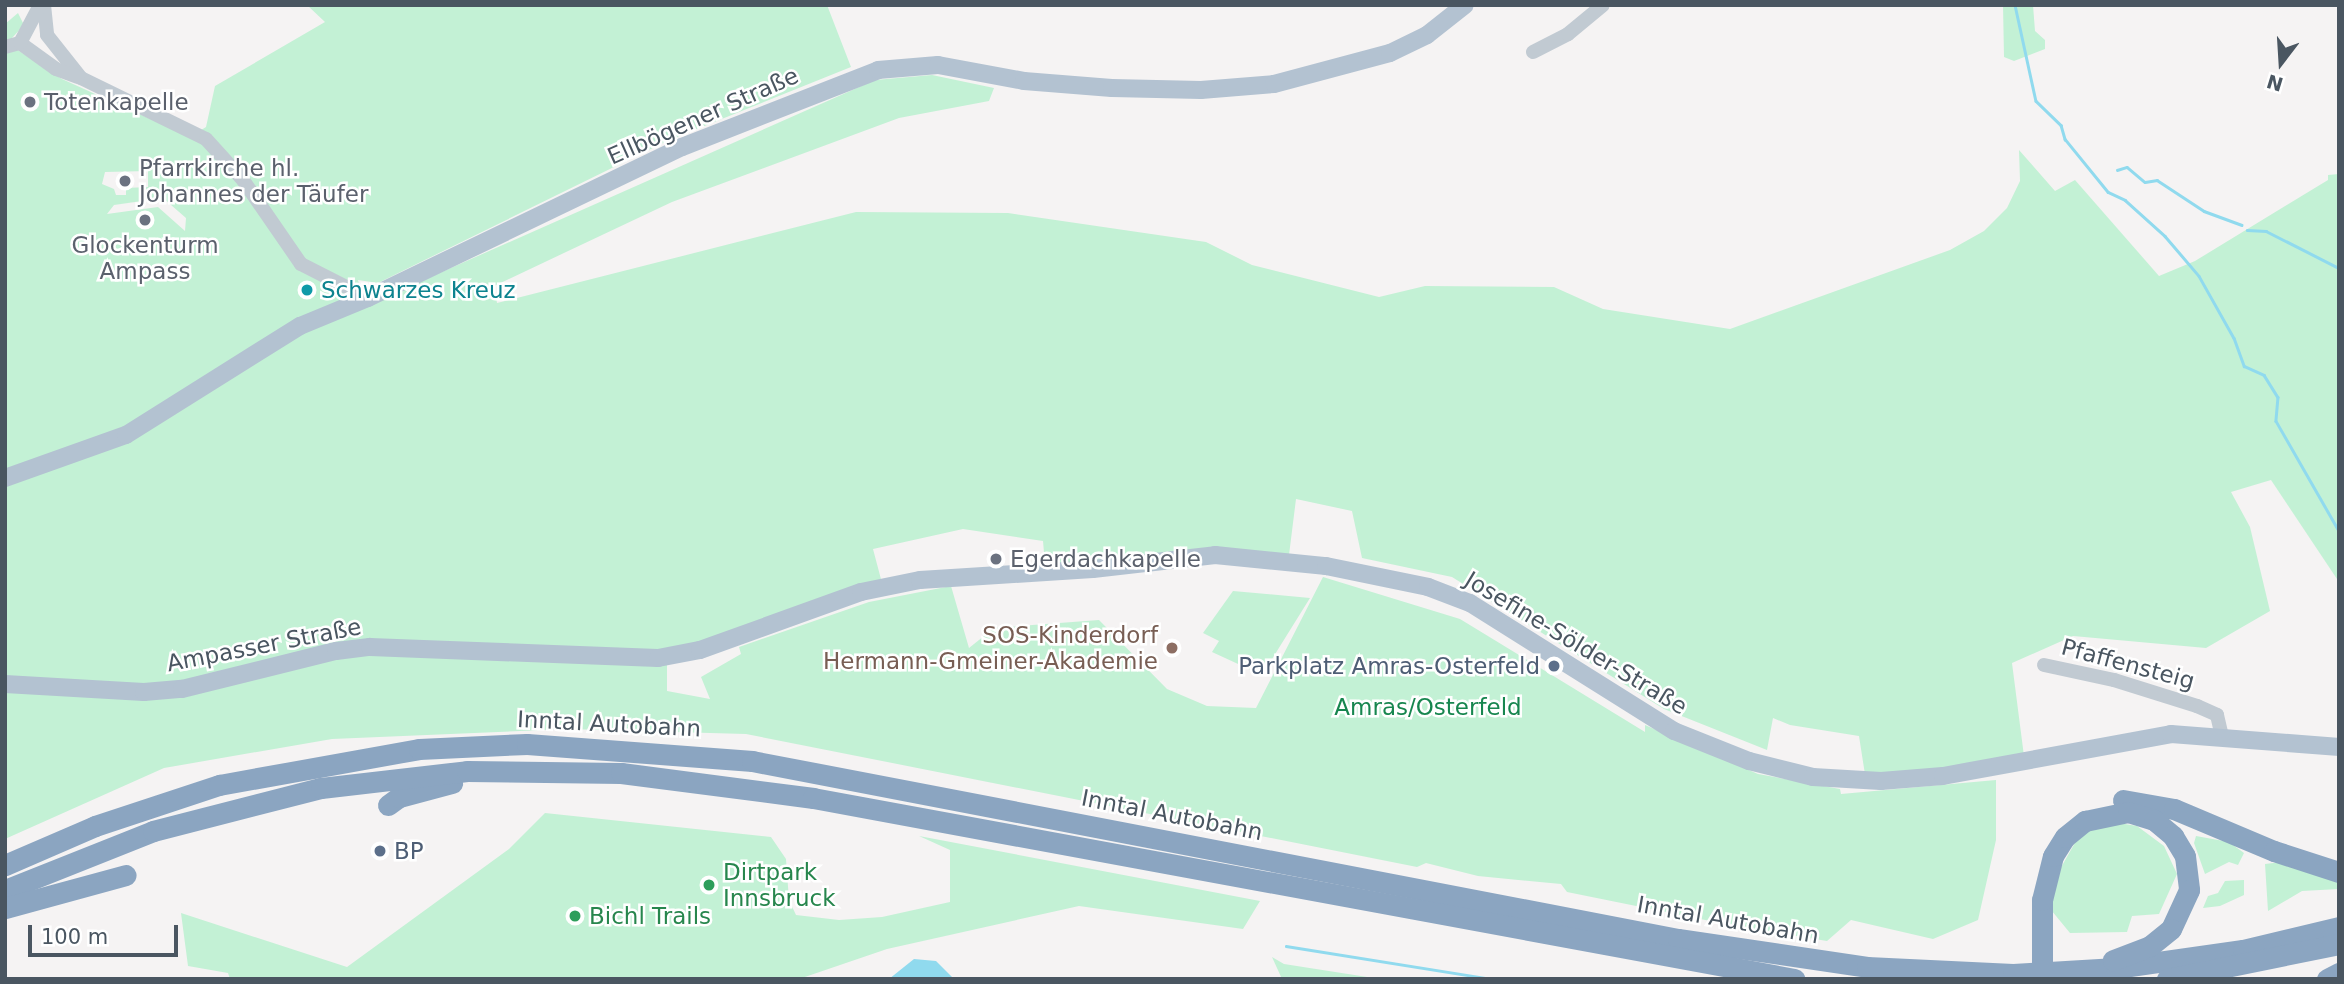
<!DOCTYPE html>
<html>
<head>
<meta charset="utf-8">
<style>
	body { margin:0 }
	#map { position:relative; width:2344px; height:984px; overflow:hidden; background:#f5f3f3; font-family:"DejaVu Sans",sans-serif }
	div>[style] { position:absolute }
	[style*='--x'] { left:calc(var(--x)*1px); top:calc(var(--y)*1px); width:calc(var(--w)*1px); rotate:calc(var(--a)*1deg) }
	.green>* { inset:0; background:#c3f1d5 }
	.water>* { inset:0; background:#90daee }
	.stream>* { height:2.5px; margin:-1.25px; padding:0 1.25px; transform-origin:1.25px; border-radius:1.25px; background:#90daee }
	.minor>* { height:14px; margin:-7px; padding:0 7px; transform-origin:7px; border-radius:7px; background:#c1cad2 }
	.major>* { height:18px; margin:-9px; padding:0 9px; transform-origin:9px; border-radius:9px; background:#b3c2d1 }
	.highway>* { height:21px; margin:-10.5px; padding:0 10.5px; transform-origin:10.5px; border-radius:10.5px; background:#8ba5c1 }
	.dots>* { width:19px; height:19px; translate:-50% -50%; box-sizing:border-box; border:4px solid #fff; border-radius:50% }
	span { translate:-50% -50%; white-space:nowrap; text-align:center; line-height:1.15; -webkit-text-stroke:5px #fff; paint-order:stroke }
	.worship-label { font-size:23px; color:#5b616d }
	.left { translate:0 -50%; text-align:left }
	.street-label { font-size:23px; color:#4a5661 }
	.culture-label { font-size:23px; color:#0d838f }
	.education-label { font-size:23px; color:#785e54 }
	.right { translate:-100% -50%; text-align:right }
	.service-label { font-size:23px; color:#4e5e75 }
	.park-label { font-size:23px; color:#17864f }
	.leisure-label { font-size:23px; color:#27864d }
	.frame { position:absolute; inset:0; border:7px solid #4a5661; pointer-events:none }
	.north { position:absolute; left:2246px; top:28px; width:70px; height:70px; -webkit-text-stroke:5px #fff; paint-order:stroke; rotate:197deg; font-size:19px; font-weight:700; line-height:28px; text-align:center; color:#4a5661 }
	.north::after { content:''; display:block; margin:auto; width:24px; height:32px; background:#4a5661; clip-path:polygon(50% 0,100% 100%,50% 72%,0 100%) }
	.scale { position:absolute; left:28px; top:925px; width:150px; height:32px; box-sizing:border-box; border:4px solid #4a5661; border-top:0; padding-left:9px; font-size:21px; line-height:24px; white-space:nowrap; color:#4a5661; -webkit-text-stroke:5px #fff; paint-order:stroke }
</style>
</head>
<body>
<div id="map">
	<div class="green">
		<div style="clip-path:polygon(evenodd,307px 5px,827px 5px,851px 67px,667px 141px,378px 283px,358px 280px,365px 306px,875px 80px,932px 75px,994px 88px,989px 101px,899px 118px,672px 202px,494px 286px,497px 303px,856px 212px,1008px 213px,1206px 242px,1252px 265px,1379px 297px,1425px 286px,1554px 287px,1603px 309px,1730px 329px,1950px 250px,1984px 231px,2007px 208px,2020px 181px,2019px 150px,2055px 191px,2075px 180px,2159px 276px,2195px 261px,2328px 180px,2328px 175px,2339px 174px,2339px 582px,2271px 480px,2231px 492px,2250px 527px,2270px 611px,2206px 648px,2073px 636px,2012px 663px,2025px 764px,1866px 781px,1859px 736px,1790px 725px,1773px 718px,1767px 750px,1664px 709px,1452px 577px,1362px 558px,1352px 511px,1296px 499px,1289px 555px,1145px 556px,1045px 564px,1043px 541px,963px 529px,873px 549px,882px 583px,667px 652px,667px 691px,710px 699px,701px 677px,741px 654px,739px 647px,869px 602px,951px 586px,969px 648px,994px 628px,1099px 620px,1167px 689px,1207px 706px,1256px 708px,1323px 577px,1460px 619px,1645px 732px,1645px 725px,1758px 774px,1840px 789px,1841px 794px,1996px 780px,1996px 840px,1978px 920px,1933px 939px,1851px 920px,1827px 941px,1730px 925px,1567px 892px,1561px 884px,1478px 876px,1426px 863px,1417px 867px,746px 734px,567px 729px,332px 739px,164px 768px,5px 839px,5px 24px,18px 13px,24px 25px,12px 38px,16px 49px,62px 79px,190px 137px,206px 127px,215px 86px,325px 22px,307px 5px,148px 171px,148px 187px,126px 188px,126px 195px,116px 195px,114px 189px,102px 184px,105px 172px,148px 171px,307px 5px,163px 198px,186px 218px,185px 231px,158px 207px,107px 214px,114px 205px,163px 198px)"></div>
		<div style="clip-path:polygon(2003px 5px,2033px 5px,2035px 31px,2045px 40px,2045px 49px,2014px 61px,2004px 57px)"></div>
		<div style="clip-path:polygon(1233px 591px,1310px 598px,1262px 675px,1212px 652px,1219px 641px,1203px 633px)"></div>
		<div style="clip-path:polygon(545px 813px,771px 837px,786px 859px,789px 900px,796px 915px,839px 920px,882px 917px,950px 902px,950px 850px,919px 836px,1260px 901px,1243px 929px,1079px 906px,887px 949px,799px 979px,230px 979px,228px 973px,188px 966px,181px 913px,347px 967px,509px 849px)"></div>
		<div style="clip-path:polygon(2107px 821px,2137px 826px,2164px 846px,2177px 874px,2159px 914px,2132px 916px,2127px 932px,2070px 933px,2047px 905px,2051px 885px,2080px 834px)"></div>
		<div style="clip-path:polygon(2196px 836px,2229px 842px,2244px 853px,2238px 865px,2229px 862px,2205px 874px,2194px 843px)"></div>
		<div style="clip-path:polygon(2289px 861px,2339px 877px,2339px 889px,2302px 891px,2268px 911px,2265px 864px)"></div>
		<div style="clip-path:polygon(2244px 880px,2244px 895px,2220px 906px,2203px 908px,2208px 896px,2218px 893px,2225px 881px)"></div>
		<div style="clip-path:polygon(1272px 957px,1284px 964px,1380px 979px,1282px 979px)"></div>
	</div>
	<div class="water">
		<div style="clip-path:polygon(914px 959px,936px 961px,954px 979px,889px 979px)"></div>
	</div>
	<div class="stream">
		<div style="--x:2015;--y:5;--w:98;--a:77.7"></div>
		<div style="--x:2036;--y:101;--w:35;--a:44"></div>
		<div style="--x:2061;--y:125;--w:15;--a:74"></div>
		<div style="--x:2065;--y:139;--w:68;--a:50.9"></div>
		<div style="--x:2108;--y:192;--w:19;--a:25"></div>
		<div style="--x:2125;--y:200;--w:54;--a:42"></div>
		<div style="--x:2165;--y:236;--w:52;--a:49.6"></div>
		<div style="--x:2199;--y:276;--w:71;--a:60.6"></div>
		<div style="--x:2234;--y:338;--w:30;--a:70"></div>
		<div style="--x:2244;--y:366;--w:22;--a:24"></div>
		<div style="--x:2264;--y:375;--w:26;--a:58"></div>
		<div style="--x:2278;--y:397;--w:24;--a:95"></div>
		<div style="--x:2276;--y:421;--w:127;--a:60.2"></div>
		<div style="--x:2117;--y:170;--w:10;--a:-17"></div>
		<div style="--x:2127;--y:167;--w:23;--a:40"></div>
		<div style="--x:2145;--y:182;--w:12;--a:-9"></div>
		<div style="--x:2157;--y:180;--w:56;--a:33.4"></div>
		<div style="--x:2204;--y:211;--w:40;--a:20.2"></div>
		<div style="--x:2247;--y:230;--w:19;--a:3"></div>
		<div style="--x:2266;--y:231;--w:82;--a:26.9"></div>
		<div style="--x:1286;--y:946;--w:209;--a:9.1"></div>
	</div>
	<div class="minor">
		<div style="--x:44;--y:5;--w:30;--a:84"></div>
		<div style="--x:47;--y:35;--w:55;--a:51.7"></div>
		<div style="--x:81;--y:78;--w:139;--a:26"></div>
		<div style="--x:206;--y:139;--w:55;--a:47.9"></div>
		<div style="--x:243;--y:180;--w:102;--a:55.4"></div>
		<div style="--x:301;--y:264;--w:75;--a:26.9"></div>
		<div style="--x:20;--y:43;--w:44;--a:35.8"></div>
		<div style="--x:56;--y:69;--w:23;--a:20"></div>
		<div style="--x:5;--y:47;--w:16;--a:-15"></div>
		<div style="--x:20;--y:43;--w:43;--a:-62.2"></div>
		<div style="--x:1533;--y:52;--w:39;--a:-27"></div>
		<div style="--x:1568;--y:34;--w:45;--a:-39.6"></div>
		<div style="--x:2044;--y:665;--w:72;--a:12.1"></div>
		<div style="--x:2114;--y:680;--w:87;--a:17.4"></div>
		<div style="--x:2197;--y:706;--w:22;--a:24"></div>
		<div style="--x:2217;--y:715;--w:22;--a:77"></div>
	</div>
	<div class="major">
		<div style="--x:5;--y:478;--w:128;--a:-19.6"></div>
		<div style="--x:126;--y:435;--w:205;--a:-32.1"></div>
		<div style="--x:300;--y:326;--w:74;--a:-22.4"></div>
		<div style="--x:368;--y:298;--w:348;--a:-25.7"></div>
		<div style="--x:682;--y:147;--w:211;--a:-21.4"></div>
		<div style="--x:878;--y:70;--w:60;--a:-4.8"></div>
		<div style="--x:938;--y:65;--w:87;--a:10.5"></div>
		<div style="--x:1024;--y:81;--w:88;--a:4.5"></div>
		<div style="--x:1112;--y:88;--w:89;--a:1.3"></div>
		<div style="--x:1201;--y:90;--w:73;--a:-4.7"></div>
		<div style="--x:1274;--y:84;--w:120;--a:-15"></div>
		<div style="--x:1390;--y:53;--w:41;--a:-25.9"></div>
		<div style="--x:1427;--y:35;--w:48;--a:-38.3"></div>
		<div style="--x:5;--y:684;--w:139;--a:3.3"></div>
		<div style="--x:144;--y:692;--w:38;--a:-5"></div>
		<div style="--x:182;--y:689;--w:159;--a:-13.9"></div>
		<div style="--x:336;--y:651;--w:34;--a:-7"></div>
		<div style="--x:370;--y:647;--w:288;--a:2.2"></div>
		<div style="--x:658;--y:658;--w:43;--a:-10.8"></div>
		<div style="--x:700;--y:650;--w:171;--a:-19.8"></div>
		<div style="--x:861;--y:592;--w:60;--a:-11.5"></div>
		<div style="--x:920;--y:580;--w:173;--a:-3.6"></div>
		<div style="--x:1093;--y:569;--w:123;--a:-6.5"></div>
		<div style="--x:1215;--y:555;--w:112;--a:5.7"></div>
		<div style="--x:1326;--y:566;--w:104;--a:11.6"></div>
		<div style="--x:1428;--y:587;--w:45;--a:20.9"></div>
		<div style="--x:1470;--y:603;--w:241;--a:32.1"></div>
		<div style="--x:1674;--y:731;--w:81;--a:21.8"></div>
		<div style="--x:1749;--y:761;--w:66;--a:14"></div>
		<div style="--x:1813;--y:777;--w:68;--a:3.4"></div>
		<div style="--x:1881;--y:781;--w:62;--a:-4.6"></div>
		<div style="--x:1943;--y:776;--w:232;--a:-10.4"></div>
		<div style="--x:2171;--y:734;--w:169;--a:4.4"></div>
	</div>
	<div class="highway">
		<div style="--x:2123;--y:800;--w:52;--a:10"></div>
		<div style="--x:2174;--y:809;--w:108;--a:22.8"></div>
		<div style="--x:2274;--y:851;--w:68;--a:17.9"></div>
		<div style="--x:388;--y:805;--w:14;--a:-36"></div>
		<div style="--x:399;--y:797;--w:55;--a:-14.8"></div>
		<div style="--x:5;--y:865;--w:98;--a:-23.4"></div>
		<div style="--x:95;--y:826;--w:131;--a:-18.3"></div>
		<div style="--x:219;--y:785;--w:203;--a:-10.2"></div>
		<div style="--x:419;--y:749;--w:108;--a:-2.7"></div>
		<div style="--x:527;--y:744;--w:226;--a:4.3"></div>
		<div style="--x:752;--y:761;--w:943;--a:10.88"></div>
		<div style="--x:1678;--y:939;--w:191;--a:8.4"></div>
		<div style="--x:1867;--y:967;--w:146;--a:2.7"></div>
		<div style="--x:2013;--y:974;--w:103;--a:-3.3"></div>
		<div style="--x:2116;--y:968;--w:128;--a:-8.1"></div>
		<div style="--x:2243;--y:950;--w:99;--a:-13.5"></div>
		<div style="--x:5;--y:890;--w:159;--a:-21.7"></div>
		<div style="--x:153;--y:831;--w:173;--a:-14.4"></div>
		<div style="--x:321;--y:788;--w:147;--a:-6.6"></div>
		<div style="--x:467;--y:771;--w:154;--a:0.7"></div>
		<div style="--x:621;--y:773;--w:194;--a:7.4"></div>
		<div style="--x:813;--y:798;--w:998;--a:10.45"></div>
		<div style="--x:5;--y:908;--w:125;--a:-15.3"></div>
		<div style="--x:2042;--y:979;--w:79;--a:-90"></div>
		<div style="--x:2042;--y:900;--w:45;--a:-76"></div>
		<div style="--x:2053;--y:856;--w:22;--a:-58"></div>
		<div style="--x:2065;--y:837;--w:26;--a:-39"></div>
		<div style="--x:2085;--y:821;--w:44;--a:-11.8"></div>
		<div style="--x:2128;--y:812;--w:27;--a:17"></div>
		<div style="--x:2154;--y:820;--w:25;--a:40"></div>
		<div style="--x:2173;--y:836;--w:23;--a:59"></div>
		<div style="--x:2185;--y:856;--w:34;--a:83"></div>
		<div style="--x:2189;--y:890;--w:43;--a:114.8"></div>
		<div style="--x:2171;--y:929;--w:27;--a:141"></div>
		<div style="--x:2150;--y:946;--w:40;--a:159"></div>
		<div style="--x:2167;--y:979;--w:176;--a:-11.5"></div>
		<div style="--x:2327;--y:979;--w:13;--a:-27"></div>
	</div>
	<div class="dots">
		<div style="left:30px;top:102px;background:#6b7280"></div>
		<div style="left:125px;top:181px;background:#6b7280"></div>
		<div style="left:145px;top:220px;background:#6b7280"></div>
		<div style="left:307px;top:290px;background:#0f9aa8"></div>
		<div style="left:996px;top:559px;background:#6b7280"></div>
		<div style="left:1172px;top:648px;background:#8d6e63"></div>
		<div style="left:1554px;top:666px;background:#5c6f8a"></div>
		<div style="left:380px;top:851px;background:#5c6f8a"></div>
		<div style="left:709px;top:885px;background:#2e9e5b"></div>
		<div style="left:575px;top:916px;background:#2e9e5b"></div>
	</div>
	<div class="worship-label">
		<span class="left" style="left:44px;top:102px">Totenkapelle</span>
		<span class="left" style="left:139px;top:181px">Pfarrkirche hl.<br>Johannes der Täufer</span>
		<span style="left:145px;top:258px">Glockenturm<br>Ampass</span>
		<span class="left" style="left:1010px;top:559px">Egerdachkapelle</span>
	</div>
	<div class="street-label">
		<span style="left:703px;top:116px;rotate:-24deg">Ellbögener Straße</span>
		<span style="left:1576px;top:643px;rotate:31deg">Josefine-Sölder-Straße</span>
		<span style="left:264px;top:645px;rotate:-11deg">Ampasser Straße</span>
		<span style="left:2128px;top:664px;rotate:15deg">Pfaffensteig</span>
		<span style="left:609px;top:724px;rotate:3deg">Inntal Autobahn</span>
		<span style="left:1172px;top:815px;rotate:11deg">Inntal Autobahn</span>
		<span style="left:1728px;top:920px;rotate:10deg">Inntal Autobahn</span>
	</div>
	<div class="culture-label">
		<span class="left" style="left:321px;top:290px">Schwarzes Kreuz</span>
	</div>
	<div class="education-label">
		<span class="right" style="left:1158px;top:648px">SOS-Kinderdorf<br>Hermann-Gmeiner-Akademie</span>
	</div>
	<div class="service-label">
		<span class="right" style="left:1540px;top:666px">Parkplatz Amras-Osterfeld</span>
		<span class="left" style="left:394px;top:851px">BP</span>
	</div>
	<div class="park-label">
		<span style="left:1428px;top:707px">Amras/Osterfeld</span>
	</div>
	<div class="leisure-label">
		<span class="left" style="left:723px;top:885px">Dirtpark<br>Innsbruck</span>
		<span class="left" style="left:589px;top:916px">Bichl Trails</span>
	</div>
	<div class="frame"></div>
	<div class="north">N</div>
	<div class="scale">100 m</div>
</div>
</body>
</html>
